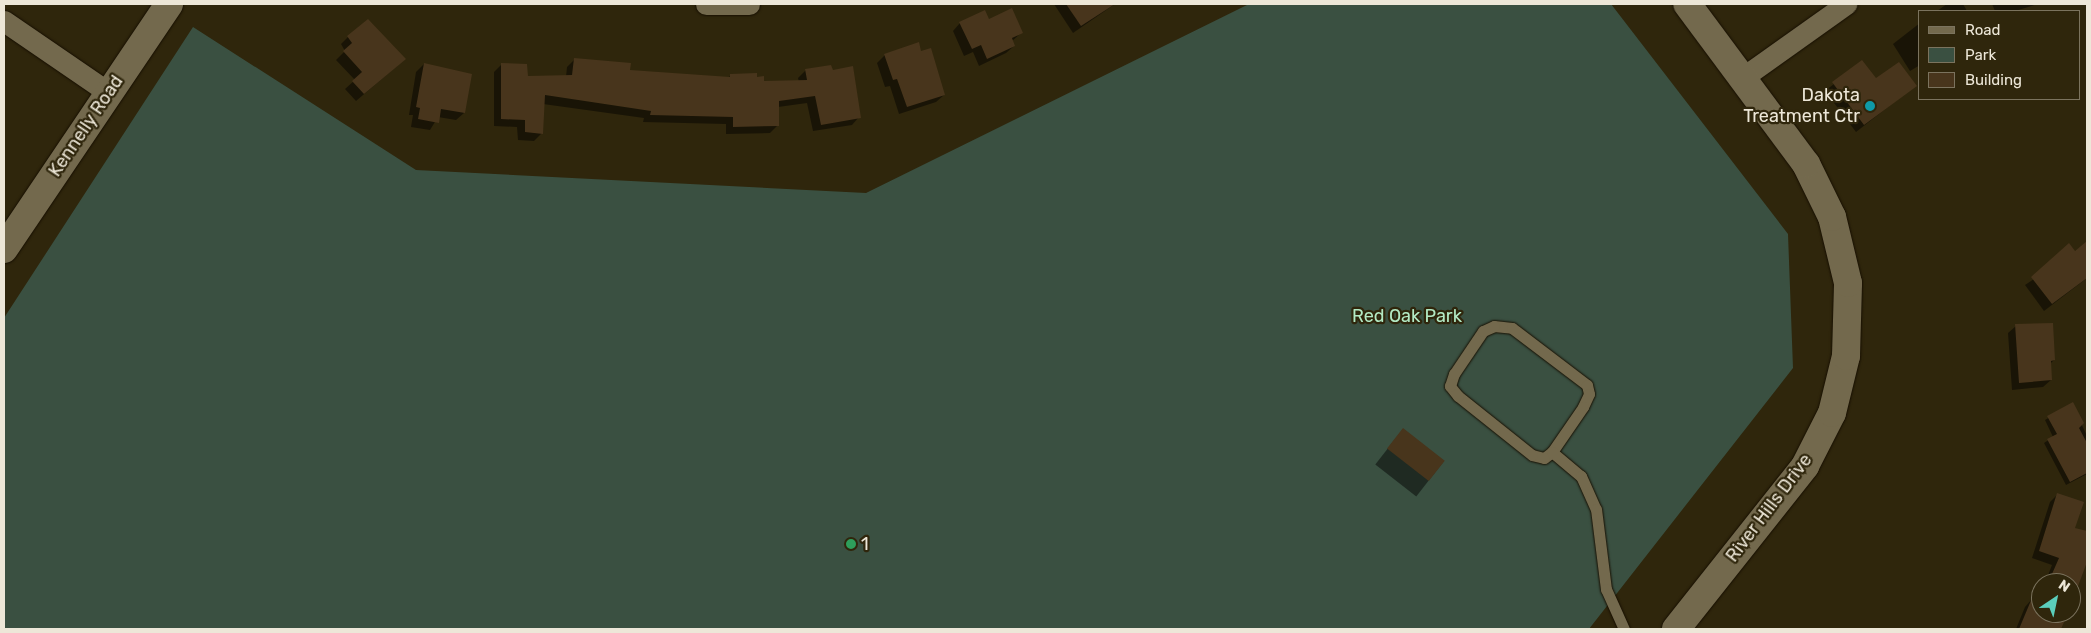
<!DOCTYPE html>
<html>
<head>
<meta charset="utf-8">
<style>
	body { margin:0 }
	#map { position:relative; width:2091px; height:633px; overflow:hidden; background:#2f260c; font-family:Rubik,sans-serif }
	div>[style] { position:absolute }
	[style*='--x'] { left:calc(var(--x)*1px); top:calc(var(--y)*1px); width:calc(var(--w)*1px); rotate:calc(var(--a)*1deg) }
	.green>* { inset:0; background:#3a5041 }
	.shadow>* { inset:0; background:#0007; transform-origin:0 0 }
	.building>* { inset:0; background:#48351c; transform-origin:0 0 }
	.roads { filter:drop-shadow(0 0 1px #170f00) drop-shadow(0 0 1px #170f00) }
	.lane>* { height:11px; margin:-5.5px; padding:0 5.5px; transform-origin:5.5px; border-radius:5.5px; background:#73694d }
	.street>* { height:21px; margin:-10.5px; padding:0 10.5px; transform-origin:10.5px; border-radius:10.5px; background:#73694d }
	.secondary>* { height:28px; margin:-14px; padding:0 14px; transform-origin:14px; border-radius:14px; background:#73694d }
	.dots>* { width:14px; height:14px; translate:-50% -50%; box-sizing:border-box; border:2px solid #2f260c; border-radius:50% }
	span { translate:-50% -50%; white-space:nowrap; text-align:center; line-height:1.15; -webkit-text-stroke:4.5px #2f260c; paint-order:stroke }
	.poi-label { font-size:18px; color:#ede7d8 }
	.right { translate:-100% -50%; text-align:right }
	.left { translate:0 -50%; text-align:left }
	.street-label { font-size:18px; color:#ede7d8 }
	.park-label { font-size:18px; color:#b3eac4 }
	.frame { position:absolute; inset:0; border:5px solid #ede7d8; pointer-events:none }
	.legend { position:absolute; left:1918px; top:10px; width:162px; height:90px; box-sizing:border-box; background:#2f260c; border:1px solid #7b735e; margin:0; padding:6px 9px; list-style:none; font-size:15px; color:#ede7d8 }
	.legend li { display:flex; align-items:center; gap:10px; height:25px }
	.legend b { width:25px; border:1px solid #7b735e }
	.north { position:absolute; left:2031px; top:573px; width:50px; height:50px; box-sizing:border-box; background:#2f260c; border:1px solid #7b735e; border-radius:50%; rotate:34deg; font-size:14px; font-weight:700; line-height:20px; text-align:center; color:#ede7d8 }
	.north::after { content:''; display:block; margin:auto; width:18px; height:22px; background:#5bcebc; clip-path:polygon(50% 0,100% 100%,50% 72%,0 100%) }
</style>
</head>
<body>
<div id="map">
	<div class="green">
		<div style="clip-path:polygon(1249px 4px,1611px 4px,1788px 234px,1793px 368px,1589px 629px,4px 629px,4px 318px,193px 27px,416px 170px,866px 193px)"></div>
	</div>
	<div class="shadow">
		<div style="clip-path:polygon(1054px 4px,1115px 4px,1073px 33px)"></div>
		<div style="clip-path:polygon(1947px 4px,1963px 4px,1967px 11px,1937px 11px)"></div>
		<div style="clip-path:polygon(1992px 4px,2038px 4px,2015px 11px,1995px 11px)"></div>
		<div style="clip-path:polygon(989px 20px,1021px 33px,1012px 41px,1014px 46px,1006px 53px,979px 66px,973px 52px,964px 56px,953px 31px,960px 23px)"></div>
		<div style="clip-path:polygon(1920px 23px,1920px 65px,1910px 71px,1893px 44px)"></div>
		<div style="clip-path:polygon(348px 37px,397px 66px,356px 101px,345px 89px,355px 80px,336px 60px,345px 51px,341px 44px)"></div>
		<div style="clip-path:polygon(920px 53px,944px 95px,936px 102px,899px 114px,890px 86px,885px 87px,877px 63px,885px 55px)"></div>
		<div style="clip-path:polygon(575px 59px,628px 71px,728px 78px,731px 75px,756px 78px,763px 83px,799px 82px,798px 78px,806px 70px,859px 117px,852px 125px,813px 131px,807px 103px,778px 107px,778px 125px,770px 133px,726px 134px,726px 124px,643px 122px,644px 118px,543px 104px,542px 133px,534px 141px,518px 140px,517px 127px,494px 126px,494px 72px,502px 64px,527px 77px,566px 77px,567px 67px)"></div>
		<div style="clip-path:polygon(1862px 62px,1876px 80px,1915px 86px,1856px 132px,1825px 91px)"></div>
		<div style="clip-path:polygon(424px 64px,464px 113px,456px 120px,438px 117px,430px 130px,411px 127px,413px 115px,409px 115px,416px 72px)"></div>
		<div style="clip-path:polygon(2087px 243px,2087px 278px,2044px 311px,2025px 285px)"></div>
		<div style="clip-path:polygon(2016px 326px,2054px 360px,2050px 364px,2051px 380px,2043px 387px,2012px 390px,2008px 333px)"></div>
		<div style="clip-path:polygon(2072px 404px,2087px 436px,2087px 474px,2066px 485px,2044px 443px,2053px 437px,2045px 420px)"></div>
		<div style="left:1403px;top:429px;width:52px;height:45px;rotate:38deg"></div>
		<div style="clip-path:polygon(2058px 494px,2074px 528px,2087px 533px,2087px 559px,2071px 601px,2071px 583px,2045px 583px,2052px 565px,2032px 558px,2050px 502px)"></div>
		<div style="clip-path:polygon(2041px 591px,2041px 613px,2066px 613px,2056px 629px,2016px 629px,2025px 607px,2032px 599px,2037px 601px)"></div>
	</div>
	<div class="building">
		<div style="clip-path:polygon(1066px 4px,1115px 4px,1081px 26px)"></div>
		<div style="clip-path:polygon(1012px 8px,1023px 33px,1012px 38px,1015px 46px,987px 59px,981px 45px,972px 49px,959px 22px,985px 10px,989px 19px)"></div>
		<div style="clip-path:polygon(368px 19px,406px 59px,364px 94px,352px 81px,362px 72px,343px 51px,352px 43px,347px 36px)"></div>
		<div style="clip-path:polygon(919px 42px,921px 51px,931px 48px,945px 95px,907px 107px,897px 79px,893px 80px,884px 54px)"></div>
		<div style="clip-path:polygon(574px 58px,631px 63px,630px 70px,730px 77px,730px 74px,757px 73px,757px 77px,764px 76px,764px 81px,807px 80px,805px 69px,831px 65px,833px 70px,853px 66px,861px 118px,821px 125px,815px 96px,779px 101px,779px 126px,733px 127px,733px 117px,650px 115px,651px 111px,545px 95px,543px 134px,525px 132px,525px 120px,501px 119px,501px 63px,527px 64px,528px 76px,572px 75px)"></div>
		<div style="clip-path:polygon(1862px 60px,1876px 78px,1899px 62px,1917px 86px,1864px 125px,1832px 82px)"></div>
		<div style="clip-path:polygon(424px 63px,472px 74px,465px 113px,441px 109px,439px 123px,418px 119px,420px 108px,416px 107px)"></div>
		<div style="clip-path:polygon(2087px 241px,2087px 278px,2052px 304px,2031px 277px,2069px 243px,2075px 251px)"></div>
		<div style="clip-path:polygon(2053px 323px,2055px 360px,2051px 361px,2052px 380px,2019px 383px,2015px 324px)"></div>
		<div style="clip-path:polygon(2073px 402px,2084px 423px,2079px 428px,2087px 443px,2087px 473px,2070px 482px,2047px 439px,2057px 434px,2047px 416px)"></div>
		<div style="left:1403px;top:428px;width:53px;height:26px;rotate:38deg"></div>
		<div style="clip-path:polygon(2057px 493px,2084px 502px,2075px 528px,2087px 531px,2087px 562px,2071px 605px,2071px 583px,2048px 583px,2059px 558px,2039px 551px)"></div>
		<div style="clip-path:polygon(2032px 598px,2041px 600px,2041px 613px,2068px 613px,2061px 629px,2019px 629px)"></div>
	</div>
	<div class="roads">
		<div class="lane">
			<div style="--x:1494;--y:326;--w:18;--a:6"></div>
			<div style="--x:1512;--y:328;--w:94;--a:37.2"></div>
			<div style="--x:1587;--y:385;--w:9;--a:77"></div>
			<div style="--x:1589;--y:394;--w:14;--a:115"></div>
			<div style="--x:1583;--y:407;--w:55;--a:124.6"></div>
			<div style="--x:1552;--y:452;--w:10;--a:143"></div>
			<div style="--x:1544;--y:458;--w:12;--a:-166"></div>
			<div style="--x:1532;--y:455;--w:95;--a:-141.4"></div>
			<div style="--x:1458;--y:396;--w:13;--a:-129"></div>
			<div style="--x:1450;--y:386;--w:13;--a:-72"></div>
			<div style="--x:1454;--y:374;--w:52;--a:-56"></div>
			<div style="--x:1483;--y:331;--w:12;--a:-24"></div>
			<div style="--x:1552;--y:452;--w:38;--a:40"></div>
			<div style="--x:1581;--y:476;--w:36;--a:66"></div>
			<div style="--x:1596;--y:509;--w:81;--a:82.9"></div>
			<div style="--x:1606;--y:589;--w:44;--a:65.8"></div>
		</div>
		<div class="street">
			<div style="--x:706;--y:4;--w:43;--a:0"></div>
			<div style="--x:4;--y:21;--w:127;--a:34.4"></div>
			<div style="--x:1742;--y:78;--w:128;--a:-35.4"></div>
		</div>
		<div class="secondary">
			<div style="--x:4;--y:249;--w:295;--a:-56"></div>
			<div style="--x:1676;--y:629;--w:208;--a:-51.6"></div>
			<div style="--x:1805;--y:466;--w:59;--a:-63"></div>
			<div style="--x:1832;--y:413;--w:59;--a:-76.2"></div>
			<div style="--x:1846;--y:356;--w:73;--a:-88.4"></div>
			<div style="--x:1848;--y:283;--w:68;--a:-103.6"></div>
			<div style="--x:1832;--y:217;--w:59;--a:-116.1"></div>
			<div style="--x:1806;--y:164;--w:199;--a:-126.6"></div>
		</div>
	</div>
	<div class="dots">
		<div style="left:1870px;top:106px;background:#0f9aa8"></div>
		<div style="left:851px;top:544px;background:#2e9e5b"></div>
	</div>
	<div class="poi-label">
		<span class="right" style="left:1860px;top:106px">Dakota<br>Treatment Ctr</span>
		<span class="left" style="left:861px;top:544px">1</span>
	</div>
	<div class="street-label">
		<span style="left:86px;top:126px;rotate:-56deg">Kennelly Road</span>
		<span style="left:1769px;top:508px;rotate:-53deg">River Hills Drive</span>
	</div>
	<div class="park-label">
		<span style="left:1407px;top:316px">Red Oak Park</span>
	</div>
	<div class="frame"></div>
	<ul class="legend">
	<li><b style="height:6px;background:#73694d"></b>Road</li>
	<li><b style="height:14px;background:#3a5041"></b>Park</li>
	<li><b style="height:14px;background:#48351c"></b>Building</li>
	</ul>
	<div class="north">N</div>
</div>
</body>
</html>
